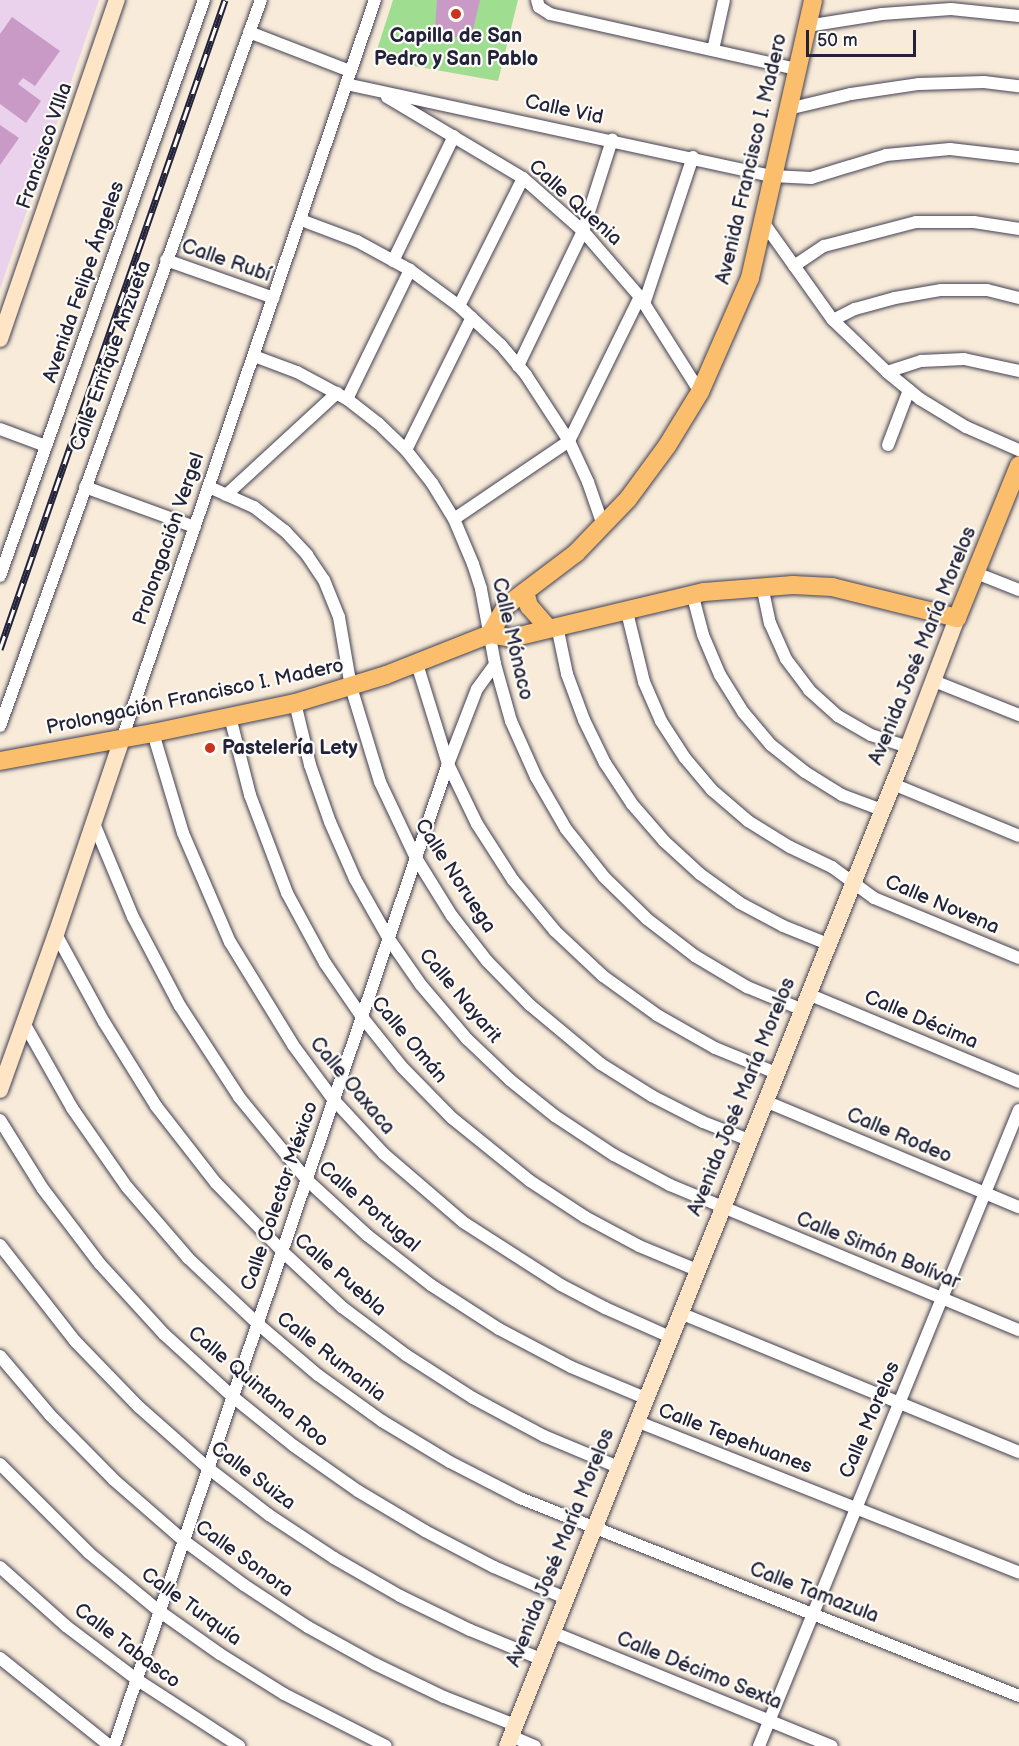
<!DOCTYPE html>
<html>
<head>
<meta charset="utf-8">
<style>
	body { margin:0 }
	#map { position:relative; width:1019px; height:1746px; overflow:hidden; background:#f8ebd9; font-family:"Balsamiq Sans",sans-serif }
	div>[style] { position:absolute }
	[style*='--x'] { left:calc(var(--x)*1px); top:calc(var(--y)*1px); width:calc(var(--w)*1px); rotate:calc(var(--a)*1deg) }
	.built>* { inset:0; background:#ead1ec }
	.green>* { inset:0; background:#9fdd91 }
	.building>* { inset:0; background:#ca9ac7 }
	.roads { filter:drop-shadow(0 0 2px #424053) drop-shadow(0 0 2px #424053) }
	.street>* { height:12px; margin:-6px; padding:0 6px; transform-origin:6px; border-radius:6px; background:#fff }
	.secondary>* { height:16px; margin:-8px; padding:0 8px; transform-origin:8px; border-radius:8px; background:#fde5c5 }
	.primary>* { height:18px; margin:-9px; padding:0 9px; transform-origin:9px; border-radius:9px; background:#fabe6d }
	.rail>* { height:7px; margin-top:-3.5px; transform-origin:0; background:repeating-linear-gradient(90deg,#fdfcf7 0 14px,#22223b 0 28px); box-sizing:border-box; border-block:2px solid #22223b }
	.dots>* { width:16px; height:16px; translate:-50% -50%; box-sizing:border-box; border:3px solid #fdfcf7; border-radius:50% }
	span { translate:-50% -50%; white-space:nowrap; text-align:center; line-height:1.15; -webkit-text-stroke:4.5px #fdfcf7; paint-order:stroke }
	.poi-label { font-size:20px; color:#22223b; font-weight:700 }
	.left { translate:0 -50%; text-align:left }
	.street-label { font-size:20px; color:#22223b }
	.scale { position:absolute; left:806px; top:30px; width:110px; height:27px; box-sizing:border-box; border:3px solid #22223b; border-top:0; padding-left:8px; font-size:18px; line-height:21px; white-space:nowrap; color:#22223b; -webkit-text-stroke:4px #fdfcf7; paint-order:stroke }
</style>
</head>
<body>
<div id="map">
	<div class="built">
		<div style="clip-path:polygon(0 0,99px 0,0 289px)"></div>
	</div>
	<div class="green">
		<div style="clip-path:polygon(393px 0,518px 0,498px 81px,374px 59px)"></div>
	</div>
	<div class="building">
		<div style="clip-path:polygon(437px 0,480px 0,472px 34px,452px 38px,442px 28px,435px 28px)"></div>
		<div style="clip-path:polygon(12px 17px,60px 51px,35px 86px,23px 78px,18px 84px,41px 101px,26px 123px,0 104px,0 34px)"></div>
		<div style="clip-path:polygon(0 125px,19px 138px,0 165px)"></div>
	</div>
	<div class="roads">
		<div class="street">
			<div style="--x:537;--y:0;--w:7;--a:74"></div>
			<div style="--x:539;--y:7;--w:13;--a:32"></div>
			<div style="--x:550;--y:14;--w:253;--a:12.6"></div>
			<div style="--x:807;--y:26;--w:76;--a:-9.1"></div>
			<div style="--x:882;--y:14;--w:69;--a:-4.1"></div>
			<div style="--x:951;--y:9;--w:68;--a:5.9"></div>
			<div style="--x:249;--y:32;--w:108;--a:21.1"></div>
			<div style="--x:713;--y:50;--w:51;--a:-77.6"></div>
			<div style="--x:346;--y:84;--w:437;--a:12.2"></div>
			<div style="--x:773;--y:176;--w:38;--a:3"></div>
			<div style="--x:811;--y:178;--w:78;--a:-17"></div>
			<div style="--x:886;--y:155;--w:64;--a:-5.4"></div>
			<div style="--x:950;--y:149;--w:69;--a:6.6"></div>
			<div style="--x:387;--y:97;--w:158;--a:30.8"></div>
			<div style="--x:523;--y:178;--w:80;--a:41.5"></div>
			<div style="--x:583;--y:231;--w:87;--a:49.2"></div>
			<div style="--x:640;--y:297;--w:112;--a:57.7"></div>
			<div style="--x:788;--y:109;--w:65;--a:-13.4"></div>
			<div style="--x:851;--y:94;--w:69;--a:-8.4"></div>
			<div style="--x:919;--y:84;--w:65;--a:-1.8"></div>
			<div style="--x:984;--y:82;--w:35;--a:7"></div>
			<div style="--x:301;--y:220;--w:60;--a:20.6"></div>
			<div style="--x:357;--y:241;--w:60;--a:28.7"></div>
			<div style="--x:410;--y:270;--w:61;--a:36.3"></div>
			<div style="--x:459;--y:306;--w:57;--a:42.9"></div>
			<div style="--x:501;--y:345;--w:39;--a:50"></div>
			<div style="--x:526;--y:375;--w:79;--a:56.9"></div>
			<div style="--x:569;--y:441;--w:45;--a:65.1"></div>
			<div style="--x:588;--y:482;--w:46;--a:70.8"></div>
			<div style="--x:763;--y:222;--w:120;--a:54.5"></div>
			<div style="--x:833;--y:320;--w:75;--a:43.9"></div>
			<div style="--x:887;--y:372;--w:43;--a:39.3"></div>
			<div style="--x:920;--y:399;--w:54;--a:31.3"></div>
			<div style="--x:966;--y:427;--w:58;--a:23.5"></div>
			<div style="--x:166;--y:260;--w:114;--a:19.4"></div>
			<div style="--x:393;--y:261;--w:139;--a:-64"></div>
			<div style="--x:794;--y:266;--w:36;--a:-34"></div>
			<div style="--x:824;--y:246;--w:95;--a:-14.6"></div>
			<div style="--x:916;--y:222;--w:58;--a:0"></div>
			<div style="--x:974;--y:222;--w:46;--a:8.8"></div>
			<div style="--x:644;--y:304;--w:155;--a:-71.6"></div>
			<div style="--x:459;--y:306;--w:143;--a:-63.4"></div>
			<div style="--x:833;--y:320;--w:25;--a:-27"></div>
			<div style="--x:855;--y:309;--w:41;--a:-15.4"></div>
			<div style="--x:895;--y:298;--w:47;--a:-9.9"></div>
			<div style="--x:941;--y:290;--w:46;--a:0"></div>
			<div style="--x:987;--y:290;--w:33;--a:14"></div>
			<div style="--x:254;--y:356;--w:46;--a:20.4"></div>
			<div style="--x:297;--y:372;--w:57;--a:28.4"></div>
			<div style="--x:347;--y:399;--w:39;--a:38"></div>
			<div style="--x:378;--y:423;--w:39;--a:44"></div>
			<div style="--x:406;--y:450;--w:42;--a:51.8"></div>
			<div style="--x:432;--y:483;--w:42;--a:58.6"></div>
			<div style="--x:454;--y:519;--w:49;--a:67.1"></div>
			<div style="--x:473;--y:564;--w:26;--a:72"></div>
			<div style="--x:481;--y:589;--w:76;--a:79.4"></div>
			<div style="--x:495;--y:664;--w:59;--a:74.3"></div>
			<div style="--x:511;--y:721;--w:61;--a:65.9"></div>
			<div style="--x:536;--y:777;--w:60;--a:60"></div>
			<div style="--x:566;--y:829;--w:61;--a:51.6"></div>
			<div style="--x:604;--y:877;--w:60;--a:44.3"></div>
			<div style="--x:647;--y:919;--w:61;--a:37.6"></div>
			<div style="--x:695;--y:956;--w:61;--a:30.8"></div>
			<div style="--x:747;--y:987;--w:61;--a:22.3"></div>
			<div style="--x:518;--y:366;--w:150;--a:-64.3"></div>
			<div style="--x:583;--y:231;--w:96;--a:-72.3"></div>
			<div style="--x:887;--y:372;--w:36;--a:-18"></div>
			<div style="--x:921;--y:361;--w:43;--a:-2.7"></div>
			<div style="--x:964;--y:359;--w:56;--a:12.3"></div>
			<div style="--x:347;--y:399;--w:144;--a:-64"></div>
			<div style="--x:0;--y:429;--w:49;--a:20.3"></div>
			<div style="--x:888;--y:445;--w:59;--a:-69.1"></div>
			<div style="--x:406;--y:450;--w:148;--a:-63.6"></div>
			<div style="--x:85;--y:487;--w:117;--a:20"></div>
			<div style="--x:209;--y:487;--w:49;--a:24"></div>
			<div style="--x:254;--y:507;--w:39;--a:38"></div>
			<div style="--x:285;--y:531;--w:33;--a:47"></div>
			<div style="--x:307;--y:555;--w:30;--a:56"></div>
			<div style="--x:324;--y:580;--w:40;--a:68"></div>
			<div style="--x:339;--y:617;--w:71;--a:80.3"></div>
			<div style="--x:351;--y:687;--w:99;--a:73"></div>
			<div style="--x:380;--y:782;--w:84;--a:64.7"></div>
			<div style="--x:416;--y:858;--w:68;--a:58.2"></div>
			<div style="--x:452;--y:916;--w:57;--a:52.1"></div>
			<div style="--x:487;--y:961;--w:62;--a:45.7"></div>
			<div style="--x:530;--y:1005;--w:92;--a:39.7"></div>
			<div style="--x:601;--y:1064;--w:60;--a:32.1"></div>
			<div style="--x:652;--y:1096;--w:57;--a:27"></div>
			<div style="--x:703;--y:1122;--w:49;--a:21.4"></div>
			<div style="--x:226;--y:495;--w:151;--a:-42.6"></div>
			<div style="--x:454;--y:519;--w:139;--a:-34.1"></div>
			<div style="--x:569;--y:441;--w:161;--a:-63.8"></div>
			<div style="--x:976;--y:573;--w:46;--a:21.6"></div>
			<div style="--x:0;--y:576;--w:611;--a:-70.5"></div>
			<div style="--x:762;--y:586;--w:38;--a:78"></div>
			<div style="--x:770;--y:623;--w:39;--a:66"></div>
			<div style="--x:786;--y:659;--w:39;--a:53"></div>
			<div style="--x:809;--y:690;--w:39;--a:42"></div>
			<div style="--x:838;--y:716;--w:38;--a:30"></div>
			<div style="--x:871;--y:735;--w:39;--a:18"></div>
			<div style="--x:692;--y:593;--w:43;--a:75.3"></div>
			<div style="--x:703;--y:635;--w:43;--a:67"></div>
			<div style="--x:720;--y:675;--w:44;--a:58.1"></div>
			<div style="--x:743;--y:712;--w:43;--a:49.7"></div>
			<div style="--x:771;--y:745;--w:43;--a:38.5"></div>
			<div style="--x:805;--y:772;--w:44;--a:31.9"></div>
			<div style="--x:842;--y:795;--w:43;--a:20.6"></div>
			<div style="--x:626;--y:608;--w:76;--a:76.3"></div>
			<div style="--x:644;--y:682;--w:43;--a:66.4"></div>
			<div style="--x:661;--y:721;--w:44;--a:57"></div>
			<div style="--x:685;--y:758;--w:42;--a:49.8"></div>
			<div style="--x:712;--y:790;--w:48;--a:40.7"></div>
			<div style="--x:748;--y:821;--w:49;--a:31.8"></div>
			<div style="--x:790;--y:847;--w:47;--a:25.5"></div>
			<div style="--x:832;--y:867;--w:52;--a:36.4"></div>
			<div style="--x:874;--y:898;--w:157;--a:22.5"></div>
			<div style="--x:557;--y:626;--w:49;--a:78.2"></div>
			<div style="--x:567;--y:674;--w:49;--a:69.7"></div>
			<div style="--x:584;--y:720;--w:48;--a:64"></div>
			<div style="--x:605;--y:763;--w:49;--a:56.6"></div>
			<div style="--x:632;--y:804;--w:49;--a:49.1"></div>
			<div style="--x:664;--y:841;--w:49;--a:42.5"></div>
			<div style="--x:700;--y:874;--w:49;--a:35.9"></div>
			<div style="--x:740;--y:903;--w:49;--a:28.1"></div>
			<div style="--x:783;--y:926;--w:48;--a:21.8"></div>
			<div style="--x:417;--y:664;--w:105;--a:72.8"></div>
			<div style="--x:448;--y:764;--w:67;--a:64.2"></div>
			<div style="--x:477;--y:824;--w:67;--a:57.3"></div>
			<div style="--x:513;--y:880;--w:66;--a:50.5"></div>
			<div style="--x:555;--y:931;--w:66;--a:43.2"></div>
			<div style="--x:603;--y:976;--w:67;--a:35.8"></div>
			<div style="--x:657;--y:1015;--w:67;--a:29.6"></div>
			<div style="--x:715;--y:1048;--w:66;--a:22.3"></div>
			<div style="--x:934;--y:681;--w:92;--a:21.8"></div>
			<div style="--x:295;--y:703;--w:64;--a:76.4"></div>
			<div style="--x:310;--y:765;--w:60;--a:70.7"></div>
			<div style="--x:330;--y:822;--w:62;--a:66.3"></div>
			<div style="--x:355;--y:879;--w:69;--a:60.5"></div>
			<div style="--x:389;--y:939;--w:56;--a:55.2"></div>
			<div style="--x:421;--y:985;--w:71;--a:49.6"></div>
			<div style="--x:467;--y:1039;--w:59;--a:43.6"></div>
			<div style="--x:510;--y:1080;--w:58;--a:38.7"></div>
			<div style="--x:555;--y:1116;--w:71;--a:33.5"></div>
			<div style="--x:614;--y:1155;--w:64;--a:28.2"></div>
			<div style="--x:670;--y:1185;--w:378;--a:22.6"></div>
			<div style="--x:230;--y:717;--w:81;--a:75.6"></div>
			<div style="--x:250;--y:795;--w:105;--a:69.3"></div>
			<div style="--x:287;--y:893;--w:80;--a:61.5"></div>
			<div style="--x:325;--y:963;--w:65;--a:55.6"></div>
			<div style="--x:362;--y:1017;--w:64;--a:51.3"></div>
			<div style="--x:402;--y:1067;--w:71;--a:45.6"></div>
			<div style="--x:452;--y:1118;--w:100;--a:38.9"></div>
			<div style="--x:530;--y:1181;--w:66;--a:33.2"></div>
			<div style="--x:585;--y:1217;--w:61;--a:28.2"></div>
			<div style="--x:639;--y:1246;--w:63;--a:22.5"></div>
			<div style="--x:0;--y:726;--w:771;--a:-70.23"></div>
			<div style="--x:153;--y:733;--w:104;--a:73.3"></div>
			<div style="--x:183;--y:833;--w:119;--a:66.7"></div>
			<div style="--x:230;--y:942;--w:121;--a:58.5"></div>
			<div style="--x:293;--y:1045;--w:67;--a:53.5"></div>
			<div style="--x:333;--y:1099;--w:75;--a:47.2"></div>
			<div style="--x:384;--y:1154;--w:104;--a:40.7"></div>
			<div style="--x:463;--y:1222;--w:117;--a:32.7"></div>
			<div style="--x:561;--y:1285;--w:50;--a:27.6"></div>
			<div style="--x:605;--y:1308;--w:71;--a:24"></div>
			<div style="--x:122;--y:739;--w:781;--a:-71.1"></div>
			<div style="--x:893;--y:784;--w:136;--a:22.4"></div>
			<div style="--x:93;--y:821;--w:104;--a:67.4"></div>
			<div style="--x:133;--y:917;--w:101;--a:62.2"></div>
			<div style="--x:180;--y:1006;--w:108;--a:57"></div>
			<div style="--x:239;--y:1097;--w:107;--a:50.7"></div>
			<div style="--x:307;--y:1180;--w:81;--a:42.5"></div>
			<div style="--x:367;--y:1235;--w:81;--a:38"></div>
			<div style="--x:431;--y:1285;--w:81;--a:32.9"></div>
			<div style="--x:499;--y:1329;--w:81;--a:27.8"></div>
			<div style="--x:571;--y:1367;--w:80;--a:22.7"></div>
			<div style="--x:56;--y:934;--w:100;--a:61.4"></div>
			<div style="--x:104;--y:1022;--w:99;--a:58.2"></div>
			<div style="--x:156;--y:1106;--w:98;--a:52.1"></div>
			<div style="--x:216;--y:1183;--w:96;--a:45.8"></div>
			<div style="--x:283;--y:1252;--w:81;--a:43"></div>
			<div style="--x:342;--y:1307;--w:80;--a:36.9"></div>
			<div style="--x:406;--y:1355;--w:80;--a:32.7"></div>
			<div style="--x:473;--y:1398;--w:81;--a:28.2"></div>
			<div style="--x:544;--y:1436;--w:80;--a:22.7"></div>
			<div style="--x:808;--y:994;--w:229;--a:22.6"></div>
			<div style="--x:24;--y:1023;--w:98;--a:60.5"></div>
			<div style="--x:72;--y:1108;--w:96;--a:55.2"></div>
			<div style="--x:127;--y:1187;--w:94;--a:49.3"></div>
			<div style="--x:188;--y:1258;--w:96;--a:43.3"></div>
			<div style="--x:258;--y:1324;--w:79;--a:40.4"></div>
			<div style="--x:318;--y:1375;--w:79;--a:35.7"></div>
			<div style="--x:382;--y:1421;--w:79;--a:31.1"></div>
			<div style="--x:450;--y:1462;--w:79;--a:27.2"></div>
			<div style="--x:520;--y:1498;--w:537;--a:21.64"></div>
			<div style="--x:765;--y:1101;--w:275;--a:22.7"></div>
			<div style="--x:0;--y:1120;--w:81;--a:58.1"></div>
			<div style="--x:43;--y:1189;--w:94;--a:52.8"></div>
			<div style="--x:100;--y:1264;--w:95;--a:47.6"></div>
			<div style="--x:164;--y:1334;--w:93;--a:42.4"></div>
			<div style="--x:233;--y:1397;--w:78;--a:38.8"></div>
			<div style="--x:294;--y:1446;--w:78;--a:35.1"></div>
			<div style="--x:358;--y:1491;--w:78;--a:30.8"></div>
			<div style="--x:425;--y:1531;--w:78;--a:27.6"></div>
			<div style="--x:494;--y:1567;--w:77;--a:23.6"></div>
			<div style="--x:0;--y:1245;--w:122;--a:52"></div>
			<div style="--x:75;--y:1341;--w:92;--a:45.9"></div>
			<div style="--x:139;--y:1407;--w:92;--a:41.5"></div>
			<div style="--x:208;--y:1468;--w:77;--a:37.6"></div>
			<div style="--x:269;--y:1515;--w:78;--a:33.5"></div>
			<div style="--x:334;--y:1558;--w:76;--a:29.9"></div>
			<div style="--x:400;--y:1596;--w:78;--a:25.9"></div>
			<div style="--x:470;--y:1630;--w:77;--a:22.2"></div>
			<div style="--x:680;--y:1313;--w:366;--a:22.3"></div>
			<div style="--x:0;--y:1356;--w:77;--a:49.7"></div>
			<div style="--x:50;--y:1415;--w:91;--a:45.4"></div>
			<div style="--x:114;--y:1480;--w:91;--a:41"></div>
			<div style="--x:183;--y:1540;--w:76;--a:36.4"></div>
			<div style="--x:244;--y:1585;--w:77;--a:33.3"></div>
			<div style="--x:308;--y:1627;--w:77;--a:28.9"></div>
			<div style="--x:375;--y:1664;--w:76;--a:25.6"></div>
			<div style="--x:444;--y:1697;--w:76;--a:21.5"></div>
			<div style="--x:636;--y:1421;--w:412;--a:21.6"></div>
			<div style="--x:0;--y:1464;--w:126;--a:45"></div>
			<div style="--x:89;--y:1553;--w:91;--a:39.6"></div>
			<div style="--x:159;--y:1611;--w:75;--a:35.2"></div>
			<div style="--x:220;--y:1654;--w:75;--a:32"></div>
			<div style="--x:284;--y:1694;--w:114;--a:27"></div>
			<div style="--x:0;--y:1567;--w:89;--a:41.8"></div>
			<div style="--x:66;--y:1626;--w:88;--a:37.1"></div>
			<div style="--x:136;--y:1679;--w:123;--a:33"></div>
			<div style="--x:552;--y:1632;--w:302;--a:22.2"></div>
			<div style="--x:0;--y:1658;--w:141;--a:38.7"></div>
			<div style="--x:511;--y:1736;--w:26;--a:23"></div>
			<div style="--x:114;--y:1746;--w:1037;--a:-71.22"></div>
			<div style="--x:448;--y:764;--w:80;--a:-68.9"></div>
			<div style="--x:477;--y:689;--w:31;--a:-54"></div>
			<div style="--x:759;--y:1746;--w:687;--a:-67.77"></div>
		</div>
		<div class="secondary">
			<div style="--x:0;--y:339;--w:359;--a:-71"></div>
			<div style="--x:0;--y:1090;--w:166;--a:-70.3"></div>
			<div style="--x:56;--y:934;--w:206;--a:-71.3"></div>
			<div style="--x:507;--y:1746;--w:1076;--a:-68.13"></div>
			<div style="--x:908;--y:747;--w:138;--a:-69.2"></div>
		</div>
		<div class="primary">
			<div style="--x:525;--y:592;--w:15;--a:74"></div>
			<div style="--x:529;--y:606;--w:29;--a:49"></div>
			<div style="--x:490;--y:634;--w:32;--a:-60"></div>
			<div style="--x:506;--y:606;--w:88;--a:-37.1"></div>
			<div style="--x:576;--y:553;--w:75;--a:-46.1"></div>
			<div style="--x:628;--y:499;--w:66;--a:-53.7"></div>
			<div style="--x:667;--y:446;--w:63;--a:-58.6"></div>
			<div style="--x:700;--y:392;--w:124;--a:-66.3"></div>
			<div style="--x:750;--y:278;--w:285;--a:-77.2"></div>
			<div style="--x:0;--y:761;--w:156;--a:-10.4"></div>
			<div style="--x:153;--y:733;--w:145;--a:-11.9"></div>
			<div style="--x:295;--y:703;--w:95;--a:-17.1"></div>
			<div style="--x:386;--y:675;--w:112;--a:-21.5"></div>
			<div style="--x:490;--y:634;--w:21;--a:11"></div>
			<div style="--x:511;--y:638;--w:198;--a:-13.4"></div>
			<div style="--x:704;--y:592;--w:89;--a:-4.5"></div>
			<div style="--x:793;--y:585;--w:39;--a:3"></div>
			<div style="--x:832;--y:587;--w:129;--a:13.9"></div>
			<div style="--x:957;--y:618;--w:165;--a:-67.9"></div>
		</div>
	</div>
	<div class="rail">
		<div style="--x:0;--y:649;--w:687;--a:-70.88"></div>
	</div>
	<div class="dots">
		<div style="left:456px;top:14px;background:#c8321e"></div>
		<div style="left:210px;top:748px;background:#c8321e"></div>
	</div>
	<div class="poi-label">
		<span style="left:456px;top:48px">Capilla de San<br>Pedro y San Pablo</span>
		<span class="left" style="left:222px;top:748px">Pastelería Lety</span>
	</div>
	<div class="street-label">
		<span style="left:564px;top:110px;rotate:12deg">Calle Vid</span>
		<span style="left:45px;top:146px;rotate:-71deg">Francisco VIlla</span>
		<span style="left:752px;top:159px;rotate:-77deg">Avenida Francisco I. Madero</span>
		<span style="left:575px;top:203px;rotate:42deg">Calle Quenia</span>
		<span style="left:226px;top:261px;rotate:19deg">Calle Rubí</span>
		<span style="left:84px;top:282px;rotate:-71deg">Avenida Felipe Ángeles</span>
		<span style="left:111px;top:356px;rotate:-70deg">Calle Enrique Anzueta</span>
		<span style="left:169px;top:539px;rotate:-71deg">Prolongación Vergel</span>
		<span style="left:512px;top:639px;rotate:77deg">Calle Mónaco</span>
		<span style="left:923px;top:646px;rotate:-68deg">Avenida José María Morelos</span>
		<span style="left:195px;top:697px;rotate:-12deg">Prolongación Francisco I. Madero</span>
		<span style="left:455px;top:876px;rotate:57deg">Calle Noruega</span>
		<span style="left:942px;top:905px;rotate:23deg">Calle Novena</span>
		<span style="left:460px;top:996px;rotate:50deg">Calle Nayarit</span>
		<span style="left:921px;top:1020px;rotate:23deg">Calle Décima</span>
		<span style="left:409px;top:1040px;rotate:50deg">Calle Omán</span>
		<span style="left:352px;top:1086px;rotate:50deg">Calle Oaxaca</span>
		<span style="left:742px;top:1097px;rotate:-68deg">Avenida José María Morelos</span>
		<span style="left:899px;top:1136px;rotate:23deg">Calle Rodeo</span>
		<span style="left:280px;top:1196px;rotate:-71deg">Calle Colector México</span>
		<span style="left:369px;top:1207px;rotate:41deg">Calle Portugal</span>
		<span style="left:878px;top:1251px;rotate:22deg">Calle Simón Bolívar</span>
		<span style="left:340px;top:1275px;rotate:41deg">Calle Puebla</span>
		<span style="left:331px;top:1357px;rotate:38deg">Calle Rumania</span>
		<span style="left:258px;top:1387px;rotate:40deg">Calle Quintana Roo</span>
		<span style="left:870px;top:1420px;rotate:-67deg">Calle Morelos</span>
		<span style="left:735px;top:1439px;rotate:21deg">Calle Tepehuanes</span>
		<span style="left:253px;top:1476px;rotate:37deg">Calle Suiza</span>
		<span style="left:561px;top:1548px;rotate:-68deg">Avenida José María Morelos</span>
		<span style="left:244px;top:1559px;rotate:36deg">Calle Sonora</span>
		<span style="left:814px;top:1593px;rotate:21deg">Calle Tamazula</span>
		<span style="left:191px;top:1607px;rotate:36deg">Calle Turquía</span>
		<span style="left:127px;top:1646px;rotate:37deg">Calle Tabasco</span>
		<span style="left:699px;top:1671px;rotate:22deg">Calle Décimo Sexta</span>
	</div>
	<div class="scale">50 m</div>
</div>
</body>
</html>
